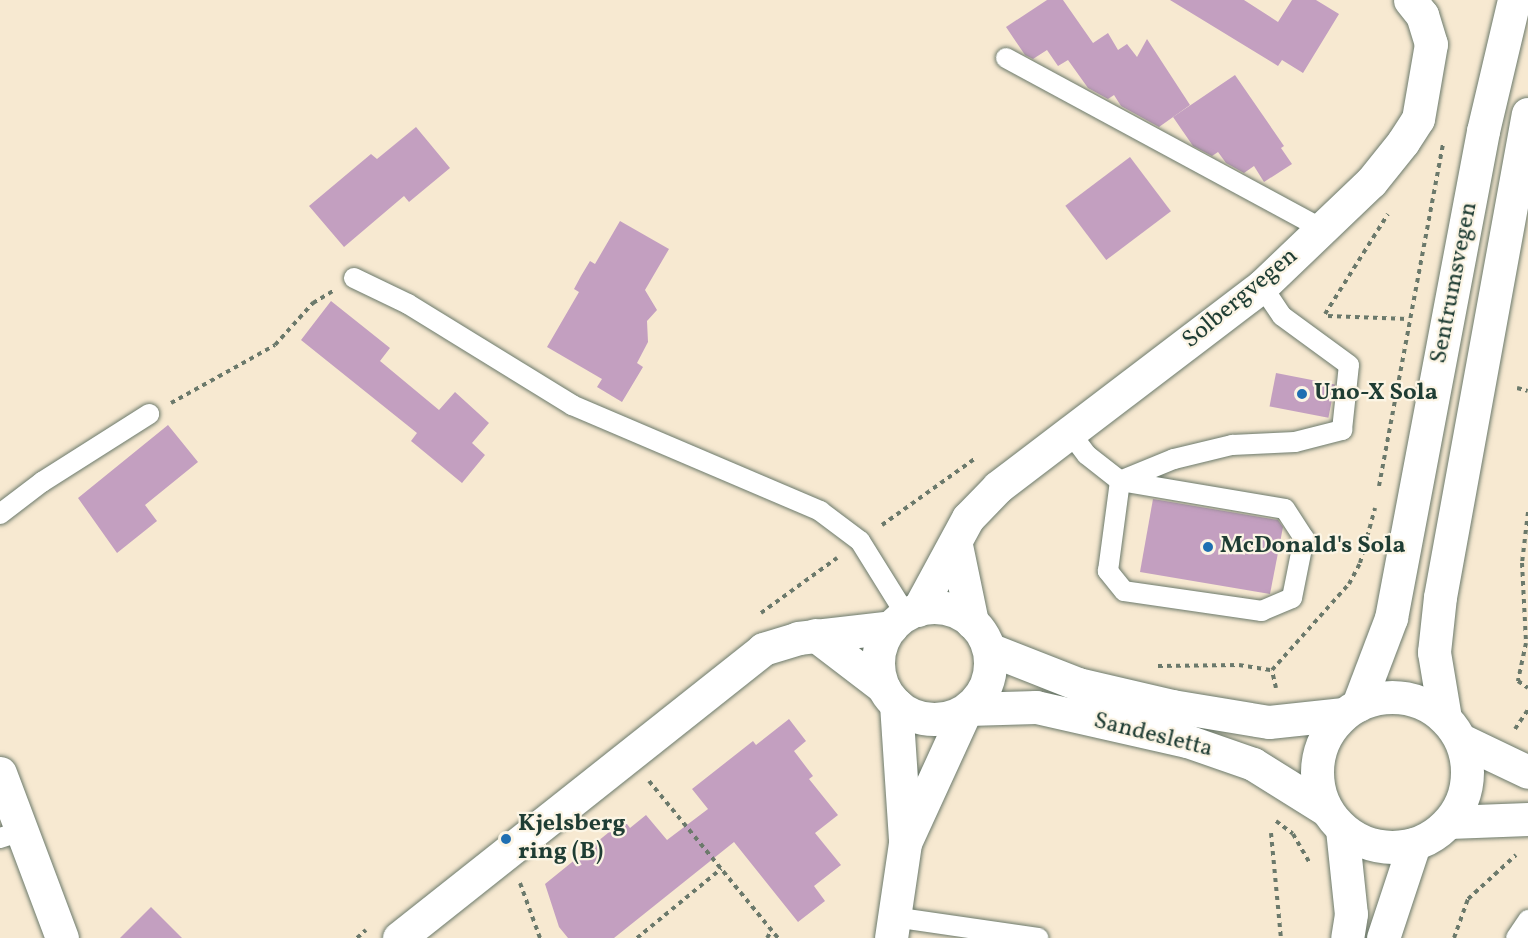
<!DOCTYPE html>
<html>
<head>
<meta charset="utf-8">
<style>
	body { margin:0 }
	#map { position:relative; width:1528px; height:938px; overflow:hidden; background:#f7e9d1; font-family:Vollkorn,serif }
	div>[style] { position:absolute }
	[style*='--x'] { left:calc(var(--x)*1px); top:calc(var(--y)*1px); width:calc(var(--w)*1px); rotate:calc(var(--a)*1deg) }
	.building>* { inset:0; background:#c39fc0; transform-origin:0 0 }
	.path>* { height:4px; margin-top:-2px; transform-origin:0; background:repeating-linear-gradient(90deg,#6b796b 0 4.5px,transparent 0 9px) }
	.roads { filter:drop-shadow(0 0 2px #6b796b) drop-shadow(0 0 2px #6b796b) }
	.service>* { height:20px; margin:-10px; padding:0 10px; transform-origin:10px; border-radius:10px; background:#fff }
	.minor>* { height:33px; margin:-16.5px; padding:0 16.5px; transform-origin:16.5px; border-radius:16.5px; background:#fff }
	.tertiary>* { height:33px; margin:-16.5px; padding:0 16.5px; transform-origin:16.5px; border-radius:16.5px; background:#fff }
	.tertiary>.ring { margin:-16.5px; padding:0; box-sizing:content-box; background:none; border:33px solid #fff; border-radius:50% }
	.primary>* { height:33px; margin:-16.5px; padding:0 16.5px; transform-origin:16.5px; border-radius:16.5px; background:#fff }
	.primary>.ring { margin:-16.5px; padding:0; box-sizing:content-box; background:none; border:33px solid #fff; border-radius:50% }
	.dots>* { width:16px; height:16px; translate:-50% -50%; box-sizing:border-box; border:3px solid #fcf5e5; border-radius:50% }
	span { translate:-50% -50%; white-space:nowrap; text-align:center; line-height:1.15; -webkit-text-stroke:4.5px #fcf5e5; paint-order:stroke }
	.street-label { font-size:24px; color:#1f3d34 }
	.poi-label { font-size:24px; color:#1f3d34; font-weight:700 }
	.left { translate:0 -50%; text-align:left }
</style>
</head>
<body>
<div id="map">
	<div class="building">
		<div style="clip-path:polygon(1047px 0,1063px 0,1093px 43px,1108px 33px,1118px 50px,1127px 44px,1137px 57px,1147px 39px,1190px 105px,1159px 127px,1121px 106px,1114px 95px,1108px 99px,1088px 88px,1068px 60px,1058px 66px,1047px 50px,1033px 59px,1025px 55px,1006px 27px)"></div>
		<div style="clip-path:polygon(1170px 0,1244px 0,1278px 22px,1292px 0,1316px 0,1339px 14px,1303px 73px,1282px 60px,1278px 66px)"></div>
		<div style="clip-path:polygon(1235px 75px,1284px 146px,1281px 148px,1292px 164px,1264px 182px,1254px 166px,1244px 173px,1226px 163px,1218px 152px,1212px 156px,1193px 146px,1173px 117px)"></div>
		<div style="clip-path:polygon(416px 127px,450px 168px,409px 202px,404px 196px,344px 247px,309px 206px,371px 154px,377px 159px)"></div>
		<div style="left:1130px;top:157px;width:68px;height:81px;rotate:53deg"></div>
		<div style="clip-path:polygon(620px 221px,669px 249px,645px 290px,657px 310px,647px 321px,648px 342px,637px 363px,643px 367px,622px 402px,597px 387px,602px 379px,547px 347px,579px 292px,574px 289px,581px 276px,590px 261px,595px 264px)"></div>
		<div style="clip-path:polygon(331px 301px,390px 348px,380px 361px,439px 410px,455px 392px,489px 423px,472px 443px,485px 455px,462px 483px,411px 441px,417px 433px,301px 340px)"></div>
		<div style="left:1276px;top:373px;width:60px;height:34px;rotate:11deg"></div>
		<div style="clip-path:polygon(168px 425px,198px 462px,145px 505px,157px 521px,117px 553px,78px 498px)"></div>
		<div style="clip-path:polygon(1153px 499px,1278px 520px,1283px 527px,1270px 594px,1140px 572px)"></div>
		<div style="clip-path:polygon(789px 719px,806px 741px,794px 751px,813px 776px,809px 779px,838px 815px,815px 833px,841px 865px,814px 886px,825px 901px,798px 922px,734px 842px,614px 938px,568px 938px,559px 927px,545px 884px,624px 820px,630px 828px,646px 815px,667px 840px,708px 809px,692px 789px,753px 741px,756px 745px)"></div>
		<div style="clip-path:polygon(151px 907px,182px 938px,120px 938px)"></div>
	</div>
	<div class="path">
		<div style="--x:1325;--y:314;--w:118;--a:-57.8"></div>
		<div style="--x:1328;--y:316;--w:80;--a:2.1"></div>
		<div style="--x:1517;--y:388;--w:11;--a:15"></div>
		<div style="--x:171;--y:403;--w:119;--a:-29.1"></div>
		<div style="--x:275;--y:345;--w:57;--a:-47.9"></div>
		<div style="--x:313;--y:303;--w:23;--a:-31"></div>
		<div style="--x:1379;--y:486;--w:347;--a:-79.4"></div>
		<div style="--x:1528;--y:512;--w:51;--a:96.7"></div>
		<div style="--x:1522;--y:563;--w:80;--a:87.1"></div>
		<div style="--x:1526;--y:643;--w:39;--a:102"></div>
		<div style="--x:1518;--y:681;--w:12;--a:35"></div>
		<div style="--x:882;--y:525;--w:115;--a:-35.5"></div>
		<div style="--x:761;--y:613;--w:94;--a:-35.9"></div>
		<div style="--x:1158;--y:666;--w:81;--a:-0.7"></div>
		<div style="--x:1239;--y:665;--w:33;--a:9"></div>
		<div style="--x:1276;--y:688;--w:18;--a:-103"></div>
		<div style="--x:1272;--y:670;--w:115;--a:-48.2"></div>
		<div style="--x:1349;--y:584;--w:24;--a:-62"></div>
		<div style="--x:1360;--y:563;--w:57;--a:-74.7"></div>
		<div style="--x:1515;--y:729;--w:23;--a:-56"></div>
		<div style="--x:649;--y:781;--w:203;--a:50.6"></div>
		<div style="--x:1276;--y:821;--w:21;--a:37"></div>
		<div style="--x:1293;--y:834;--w:34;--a:60"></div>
		<div style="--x:1271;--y:833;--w:105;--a:84.6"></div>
		<div style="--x:520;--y:883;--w:59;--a:70"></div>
		<div style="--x:357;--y:938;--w:12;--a:-42"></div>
		<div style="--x:637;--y:938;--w:109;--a:-39.4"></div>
		<div style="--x:767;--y:938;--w:9;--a:-58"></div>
		<div style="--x:1454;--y:938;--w:41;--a:-70.3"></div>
		<div style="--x:1468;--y:899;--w:65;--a:-42.5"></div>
	</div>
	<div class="roads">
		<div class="service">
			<div style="--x:1006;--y:58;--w:359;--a:28.4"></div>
			<div style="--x:354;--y:278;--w:60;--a:25.7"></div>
			<div style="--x:408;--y:304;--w:193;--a:31.6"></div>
			<div style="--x:572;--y:405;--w:270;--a:23.1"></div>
			<div style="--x:820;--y:511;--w:50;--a:36.9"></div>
			<div style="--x:860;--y:541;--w:87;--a:58.1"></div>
			<div style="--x:1071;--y:434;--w:26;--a:53"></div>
			<div style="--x:1087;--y:455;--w:42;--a:38.2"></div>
			<div style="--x:1120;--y:481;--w:58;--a:-22.2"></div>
			<div style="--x:1174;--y:459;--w:60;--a:-13.6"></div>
			<div style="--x:1232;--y:445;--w:63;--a:-2.7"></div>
			<div style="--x:1295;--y:442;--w:49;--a:-14.3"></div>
			<div style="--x:1342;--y:430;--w:65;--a:-83.9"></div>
			<div style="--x:1349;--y:365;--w:83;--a:-143.8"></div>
			<div style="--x:1282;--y:316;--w:36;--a:-124"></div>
			<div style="--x:1120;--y:481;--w:167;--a:9.6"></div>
			<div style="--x:1285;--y:509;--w:35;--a:57"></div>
			<div style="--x:1304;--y:538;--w:61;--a:101.3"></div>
			<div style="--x:1292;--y:598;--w:33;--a:157"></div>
			<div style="--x:1262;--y:611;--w:139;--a:-171.8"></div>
			<div style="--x:1124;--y:591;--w:26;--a:-129"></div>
			<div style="--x:1108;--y:571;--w:91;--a:-82.4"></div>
			<div style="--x:0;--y:514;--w:53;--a:-37.3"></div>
			<div style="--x:42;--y:482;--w:127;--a:-32.4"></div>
			<div style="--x:0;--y:838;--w:22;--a:-18"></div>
			<div style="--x:894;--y:917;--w:146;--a:8.3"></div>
			<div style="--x:1516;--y:938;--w:22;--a:-56"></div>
		</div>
		<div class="minor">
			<div style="--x:956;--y:545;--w:79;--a:78.3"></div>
			<div style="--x:918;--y:610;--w:105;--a:-61.5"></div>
			<div style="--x:968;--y:518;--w:43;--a:-45.9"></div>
			<div style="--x:998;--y:487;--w:332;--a:-37.3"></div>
			<div style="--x:1262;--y:286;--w:151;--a:-43.7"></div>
			<div style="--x:1371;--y:182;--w:51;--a:-51.3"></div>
			<div style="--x:1403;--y:142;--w:27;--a:-57"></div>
			<div style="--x:1418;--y:119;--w:76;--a:-80.2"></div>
			<div style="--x:1431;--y:44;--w:30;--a:-107"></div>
			<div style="--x:1422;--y:15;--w:19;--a:-129"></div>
			<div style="--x:815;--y:635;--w:86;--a:37.4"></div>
			<div style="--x:1461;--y:740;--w:74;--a:25.5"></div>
			<div style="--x:1449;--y:822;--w:79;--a:-2.2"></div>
			<div style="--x:399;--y:938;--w:465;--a:-38.4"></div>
			<div style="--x:763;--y:649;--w:37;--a:-17"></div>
			<div style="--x:798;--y:638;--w:94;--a:-6.7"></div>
		</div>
		<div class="tertiary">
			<div class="ring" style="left:878px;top:607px;width:79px;height:79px"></div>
			<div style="--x:989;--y:649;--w:96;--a:21.5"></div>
			<div style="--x:1078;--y:684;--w:97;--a:13.2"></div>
			<div style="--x:1172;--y:706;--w:98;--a:9.4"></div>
			<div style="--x:1269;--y:722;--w:75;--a:-6.1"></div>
			<div style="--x:896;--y:704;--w:134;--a:86.2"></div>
			<div style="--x:968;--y:709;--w:68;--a:-1.7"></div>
			<div style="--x:1036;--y:707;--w:155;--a:12.7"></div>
			<div style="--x:1187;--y:741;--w:70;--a:19.2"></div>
			<div style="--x:1253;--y:764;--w:85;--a:32"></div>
			<div style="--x:0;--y:773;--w:176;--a:69.4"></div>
			<div style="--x:891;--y:938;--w:96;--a:-81.6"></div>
			<div style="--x:905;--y:843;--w:146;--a:-65.4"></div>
		</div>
		<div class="primary">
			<div class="ring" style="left:1317px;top:697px;width:117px;height:117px"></div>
			<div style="--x:1358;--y:705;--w:93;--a:-69.2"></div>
			<div style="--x:1391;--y:618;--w:496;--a:-79.3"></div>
			<div style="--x:1483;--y:131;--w:135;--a:-76.7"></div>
			<div style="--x:1445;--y:718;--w:67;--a:-99.5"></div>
			<div style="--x:1434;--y:652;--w:55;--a:-83.8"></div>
			<div style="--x:1440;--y:597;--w:491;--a:-79.7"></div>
			<div style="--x:1342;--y:829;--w:85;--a:84"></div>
			<div style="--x:1351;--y:914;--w:24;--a:99"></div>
			<div style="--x:1383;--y:938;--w:99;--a:-71.7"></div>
		</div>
	</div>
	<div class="dots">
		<div style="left:1302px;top:394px;background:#1f6fb2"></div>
		<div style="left:1208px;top:547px;background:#1f6fb2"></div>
		<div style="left:506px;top:839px;background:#1f6fb2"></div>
	</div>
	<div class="street-label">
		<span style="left:1455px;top:283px;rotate:-79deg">Sentrumsvegen</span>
		<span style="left:1241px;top:299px;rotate:-40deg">Solbergvegen</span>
		<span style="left:1153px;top:736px;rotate:14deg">Sandesletta</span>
	</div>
	<div class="poi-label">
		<span class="left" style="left:1314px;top:394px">Uno-X Sola</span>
		<span class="left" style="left:1220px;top:547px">McDonald's Sola</span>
		<span class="left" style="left:518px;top:839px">Kjelsberg<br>ring (B)</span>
	</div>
</div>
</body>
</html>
